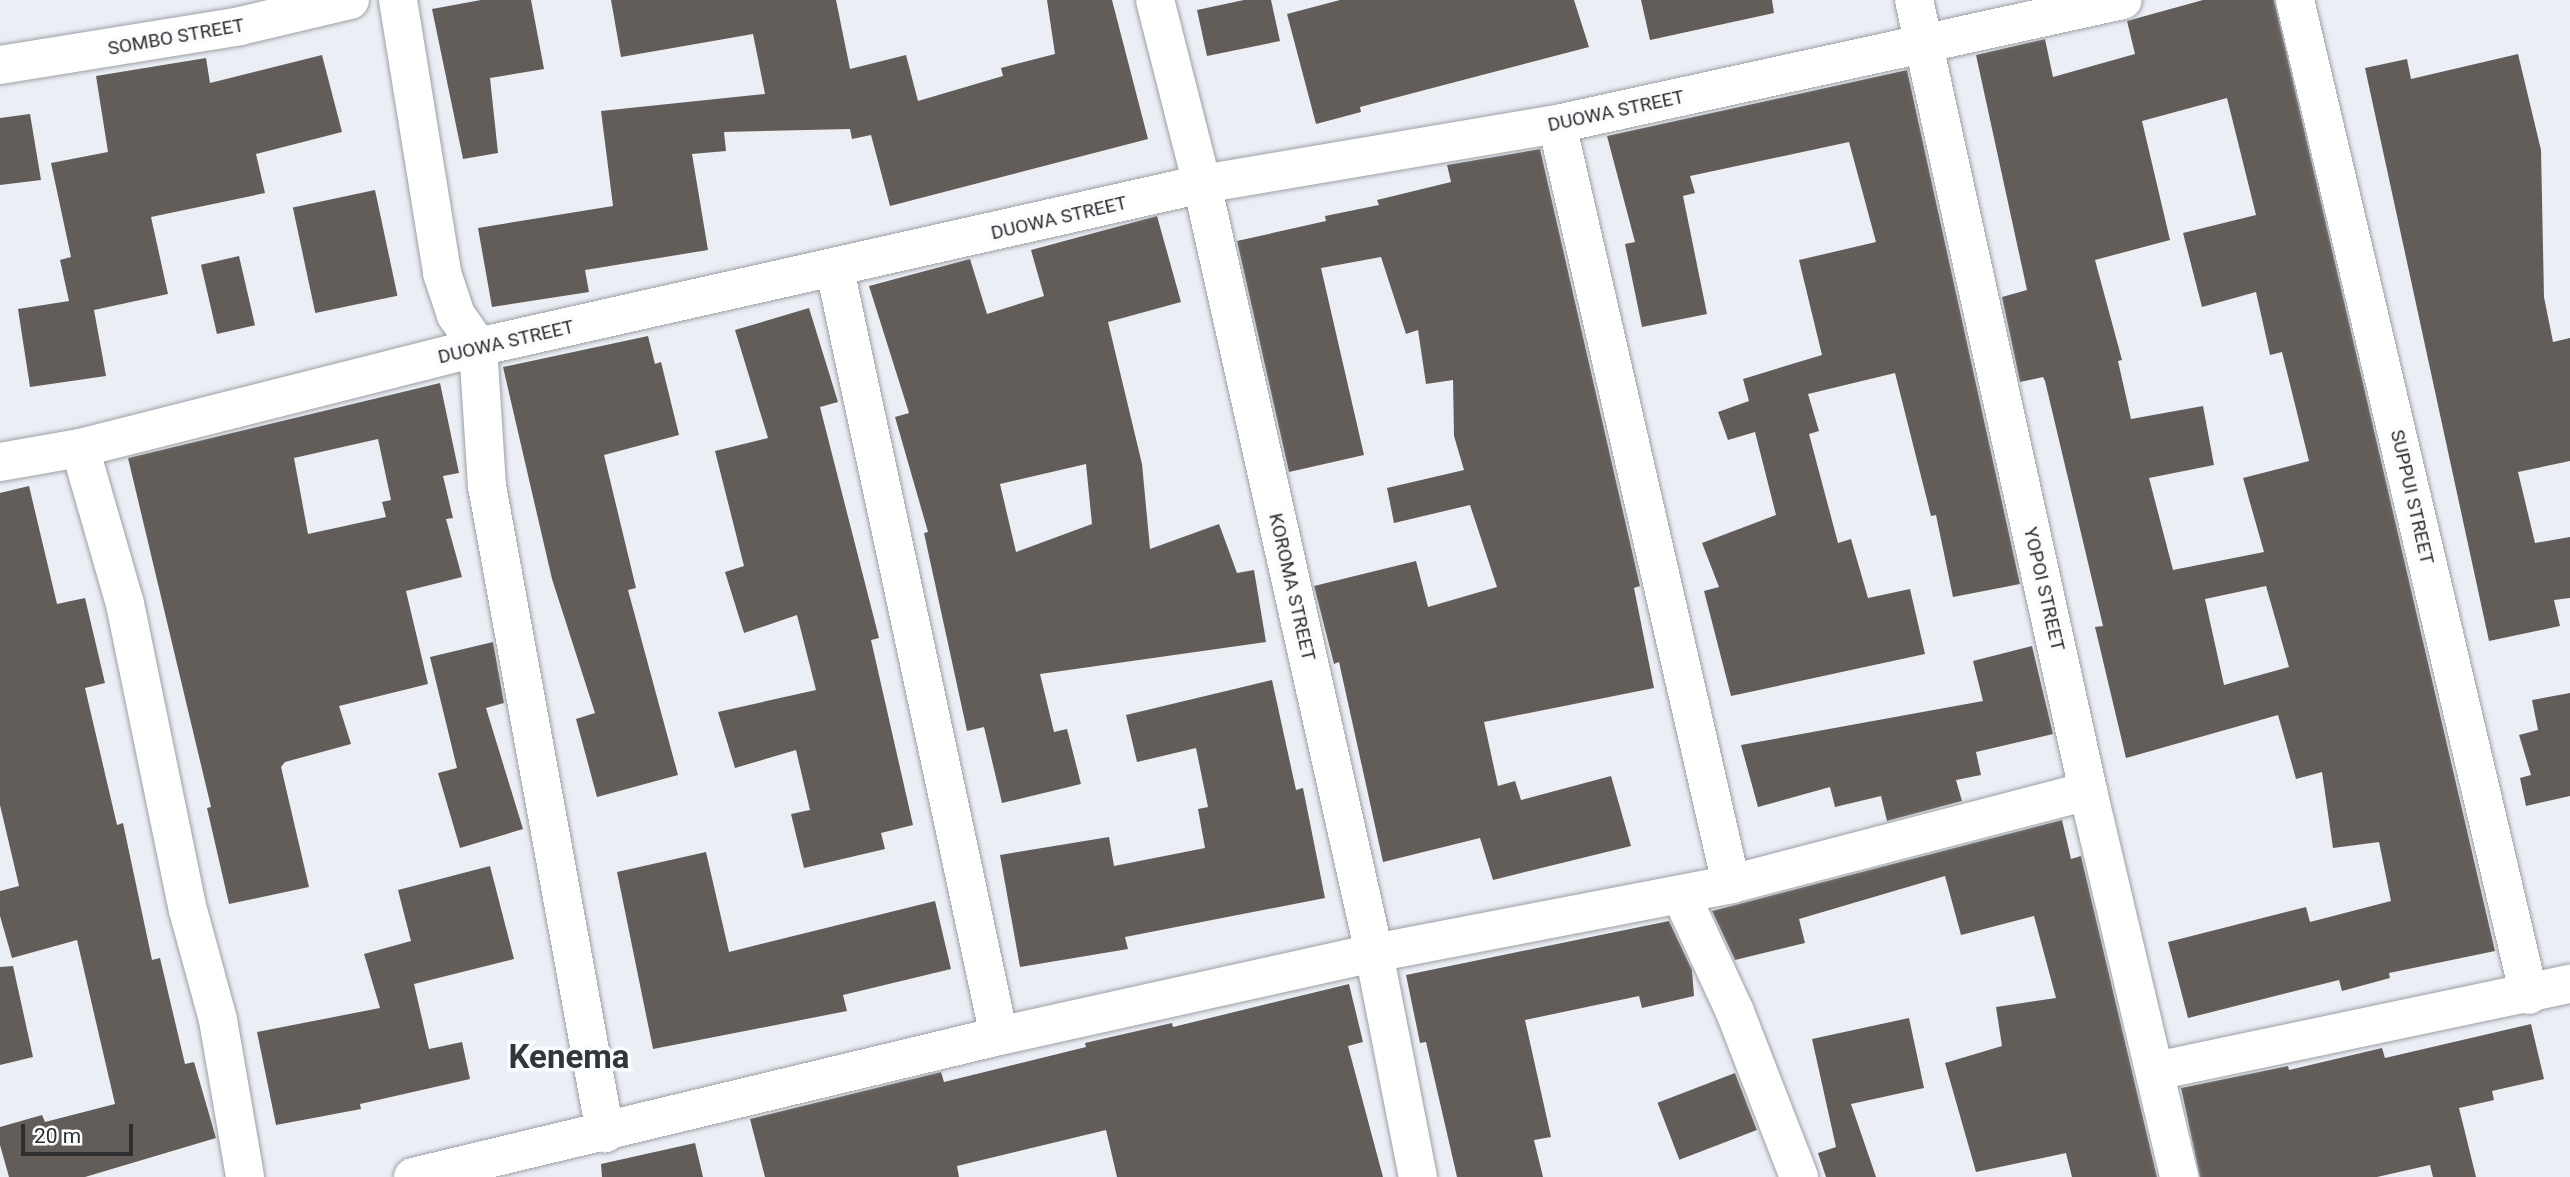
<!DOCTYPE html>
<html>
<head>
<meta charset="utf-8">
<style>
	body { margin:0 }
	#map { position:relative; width:2570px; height:1177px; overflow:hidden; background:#ebeff5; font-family:Roboto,sans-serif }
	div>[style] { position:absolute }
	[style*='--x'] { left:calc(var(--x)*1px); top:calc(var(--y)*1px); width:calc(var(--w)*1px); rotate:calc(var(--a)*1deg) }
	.building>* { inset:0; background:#625d59; transform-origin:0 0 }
	.roads { filter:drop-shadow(0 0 2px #9ca0a5) drop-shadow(0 0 2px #9ca0a5) }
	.minor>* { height:38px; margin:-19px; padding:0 19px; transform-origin:19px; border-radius:19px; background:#fff }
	span { translate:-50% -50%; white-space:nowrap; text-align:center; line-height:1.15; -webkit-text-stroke:7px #fafcfe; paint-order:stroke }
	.street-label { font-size:19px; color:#2c2e30 }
	.town-label { font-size:33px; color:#32353a; font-weight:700 }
	.scale { position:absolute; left:21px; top:1124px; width:112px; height:32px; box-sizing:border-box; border:4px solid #2c2e30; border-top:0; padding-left:9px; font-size:21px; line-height:24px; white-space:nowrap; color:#2c2e30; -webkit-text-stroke:5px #fafcfe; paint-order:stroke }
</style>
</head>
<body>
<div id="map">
	<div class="building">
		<div style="clip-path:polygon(481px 0,531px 0,544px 69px,490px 78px,498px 153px,463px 159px,432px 9px)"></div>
		<div style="clip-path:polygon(611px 0,836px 0,850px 69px,906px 55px,918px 101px,1003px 76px,1001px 68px,1055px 54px,1047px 0,1112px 0,1148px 139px,890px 206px,871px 135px,852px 139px,850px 129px,724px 132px,726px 151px,692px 154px,708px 250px,585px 270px,589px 292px,492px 307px,478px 228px,613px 206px,601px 111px,765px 94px,753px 34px,621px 57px)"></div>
		<div style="clip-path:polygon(1244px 0,1271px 0,1280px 41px,1207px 56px,1197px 10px)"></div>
		<div style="clip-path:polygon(1340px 0,1574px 0,1589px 47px,1360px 107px,1361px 112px,1316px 124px,1287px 14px)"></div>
		<div style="clip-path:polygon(1641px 0,1772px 0,1774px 13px,1650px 40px)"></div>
		<div style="clip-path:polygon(evenodd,2203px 0,2274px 0,2495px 951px,2389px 973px,2390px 978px,2342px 991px,2339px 980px,2188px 1018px,2168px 942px,2306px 907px,2310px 922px,2391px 901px,2379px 842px,2333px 848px,2322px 772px,2296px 779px,2278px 715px,2126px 758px,2095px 627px,2103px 626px,2045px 381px,2043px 377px,2020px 382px,2002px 297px,2027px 290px,1976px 55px,2045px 39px,2053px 77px,2135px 54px,2127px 21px,2203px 0,2227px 98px,2256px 215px,2183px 233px,2202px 307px,2256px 292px,2270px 355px,2282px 352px,2309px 461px,2243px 478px,2264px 552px,2173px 570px,2149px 478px,2214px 465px,2203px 406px,2131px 419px,2118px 361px,2122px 360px,2095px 260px,2170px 240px,2142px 121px,2227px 98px,2203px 0,2266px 586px,2289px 667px,2224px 685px,2205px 599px,2266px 586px)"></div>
		<div style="clip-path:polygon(2518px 54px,2541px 150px,2544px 297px,2553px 342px,2570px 338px,2570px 461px,2518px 472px,2535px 543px,2570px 537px,2570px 598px,2554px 600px,2560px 626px,2489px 641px,2365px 68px,2407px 59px,2411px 79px)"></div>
		<div style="clip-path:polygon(322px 55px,342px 132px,256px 154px,265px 193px,151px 217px,168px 294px,94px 310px,106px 376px,30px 387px,18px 309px,69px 301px,60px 260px,71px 257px,51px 163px,108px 152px,96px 76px,206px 58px,210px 83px)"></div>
		<div style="clip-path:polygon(1907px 70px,2020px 584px,1953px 597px,1936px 515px,1931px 516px,1895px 373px,1808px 394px,1819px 431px,1809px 434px,1838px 543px,1851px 539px,1868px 598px,1910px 589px,1925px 654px,1731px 696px,1704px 591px,1719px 587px,1702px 543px,1776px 515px,1755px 432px,1728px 440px,1718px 412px,1749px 401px,1743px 379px,1822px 355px,1799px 260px,1876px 242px,1849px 142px,1690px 176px,1695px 193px,1683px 196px,1707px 314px,1642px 327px,1625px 244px,1635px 242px,1607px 136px)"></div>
		<div style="clip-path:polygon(30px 114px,41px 180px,0 185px,0 118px)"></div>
		<div style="clip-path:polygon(1540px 149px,1640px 586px,1634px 588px,1654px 688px,1484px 722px,1498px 786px,1515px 781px,1521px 800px,1611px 776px,1631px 846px,1493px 880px,1480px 838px,1383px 862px,1339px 662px,1334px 664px,1314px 586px,1416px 561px,1428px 607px,1497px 587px,1470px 505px,1394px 523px,1387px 488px,1464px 470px,1454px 436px,1453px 380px,1426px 384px,1418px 330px,1406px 334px,1381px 257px,1321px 268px,1364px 455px,1289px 472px,1237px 241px,1326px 221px,1325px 216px,1379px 205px,1377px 200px,1451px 182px,1447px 165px)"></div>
		<div style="left:375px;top:190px;width:108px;height:84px;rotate:78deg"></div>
		<div style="clip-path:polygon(evenodd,1157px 216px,1181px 302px,1108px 322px,1142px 464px,1150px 549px,1219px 524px,1237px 573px,1254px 570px,1266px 642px,1040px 674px,1054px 732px,1067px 729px,1081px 784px,1002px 803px,984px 727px,967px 731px,924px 533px,928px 532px,895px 417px,909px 413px,869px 286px,970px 259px,987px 314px,1044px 296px,1031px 250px,1157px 216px,1086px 464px,1092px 524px,1016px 552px,1000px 484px,1086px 464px)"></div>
		<div style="left:239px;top:256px;width:71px;height:39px;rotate:77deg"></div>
		<div style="clip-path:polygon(809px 308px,838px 402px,820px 407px,879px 638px,871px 640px,913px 825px,881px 833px,885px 849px,804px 868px,791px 814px,810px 810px,796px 750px,735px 768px,718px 712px,816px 690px,797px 615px,744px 633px,725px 572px,744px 566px,715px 451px,768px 438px,735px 330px)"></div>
		<div style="clip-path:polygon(648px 336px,655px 364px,661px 362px,679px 435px,604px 455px,636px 588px,628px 590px,678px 775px,597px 797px,576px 719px,595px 713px,552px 579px,503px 367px)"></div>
		<div style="clip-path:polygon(evenodd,440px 383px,459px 473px,443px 476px,453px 518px,446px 519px,462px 577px,406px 591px,428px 684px,339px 706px,351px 744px,285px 762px,281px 767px,309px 887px,229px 904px,207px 808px,211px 807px,128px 458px,440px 383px,378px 439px,391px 500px,382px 502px,386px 517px,308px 534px,294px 458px,378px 439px)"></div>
		<div style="clip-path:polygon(29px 486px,57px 604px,85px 598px,105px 683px,85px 688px,117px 825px,123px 823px,152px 960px,160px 958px,185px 1064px,194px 1062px,216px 1138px,85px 1177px,9px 1177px,0 1145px,0 1127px,42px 1115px,45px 1122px,115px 1104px,77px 940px,12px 958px,0 916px,0 891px,19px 886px,0 805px,0 493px)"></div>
		<div style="clip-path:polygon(493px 642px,504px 703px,486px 708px,523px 829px,460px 848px,438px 773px,457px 768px,430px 657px)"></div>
		<div style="clip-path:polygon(2032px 646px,2053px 734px,1976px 752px,1981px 775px,1956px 780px,1962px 801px,1887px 821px,1881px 796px,1835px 807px,1830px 787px,1758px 807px,1741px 745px,1983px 701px,1973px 661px)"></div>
		<div style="clip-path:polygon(1272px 680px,1296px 790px,1303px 788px,1325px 898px,1125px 937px,1128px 949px,1020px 967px,1000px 855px,1109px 837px,1114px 866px,1205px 848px,1198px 809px,1208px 807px,1196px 748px,1137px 762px,1126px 715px)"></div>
		<div style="clip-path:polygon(2570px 693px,2570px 796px,2526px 806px,2520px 778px,2531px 775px,2519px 735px,2538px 730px,2532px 700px)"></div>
		<div style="clip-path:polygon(2062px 820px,2071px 859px,2081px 856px,2157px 1177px,2072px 1177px,2066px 1153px,1976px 1172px,1945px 1063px,2002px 1046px,1996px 1007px,2056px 998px,2034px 916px,1961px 935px,1945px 876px,1799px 919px,1805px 943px,1735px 960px,1712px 911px)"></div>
		<div style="clip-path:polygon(706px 852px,729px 952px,935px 901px,951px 969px,843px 995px,847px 1011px,653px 1049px,617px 872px)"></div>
		<div style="clip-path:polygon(490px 866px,514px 959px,414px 984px,429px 1049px,462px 1042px,470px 1079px,360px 1104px,361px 1109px,276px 1125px,257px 1032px,380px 1008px,364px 954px,411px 941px,398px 890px)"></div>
		<div style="clip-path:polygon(1669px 921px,1692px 970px,1694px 996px,1642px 1008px,1639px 996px,1525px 1020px,1551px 1137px,1534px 1140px,1543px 1177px,1457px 1177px,1426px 1042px,1420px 1043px,1406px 975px)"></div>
		<div style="clip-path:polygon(13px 966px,33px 1057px,0 1065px,0 967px)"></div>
		<div style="clip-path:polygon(1349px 984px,1363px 1042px,1348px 1046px,1383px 1177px,1117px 1177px,1106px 1130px,957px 1166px,959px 1177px,765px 1177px,750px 1119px,941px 1072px,944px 1082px,1086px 1047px,1085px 1043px,1172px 1023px,1173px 1027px)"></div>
		<div style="clip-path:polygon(1909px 1018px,1924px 1088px,1851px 1104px,1876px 1177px,1826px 1177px,1818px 1153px,1836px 1147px,1812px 1039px)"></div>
		<div style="clip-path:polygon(2531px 1024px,2544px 1079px,2492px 1091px,2494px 1100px,2459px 1108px,2476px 1177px,2433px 1177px,2430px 1165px,2377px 1177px,2200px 1177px,2181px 1088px,2288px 1066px,2289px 1070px,2382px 1048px,2385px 1058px)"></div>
		<div style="left:1735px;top:1073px;width:61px;height:83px;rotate:69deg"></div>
		<div style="clip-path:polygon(695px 1143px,703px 1177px,602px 1177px,601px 1164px)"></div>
	</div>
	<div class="roads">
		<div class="minor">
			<div style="--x:398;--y:0;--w:277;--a:80.8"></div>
			<div style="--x:442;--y:273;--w:44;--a:71.6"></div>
			<div style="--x:456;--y:315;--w:39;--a:55"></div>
			<div style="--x:478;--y:347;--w:139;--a:86.3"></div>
			<div style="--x:487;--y:486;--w:658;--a:79.66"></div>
			<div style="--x:1155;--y:0;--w:190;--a:75.7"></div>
			<div style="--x:1202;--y:184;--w:788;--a:77.39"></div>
			<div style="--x:1374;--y:953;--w:228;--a:78.9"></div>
			<div style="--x:1914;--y:0;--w:810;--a:77.59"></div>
			<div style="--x:2088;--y:791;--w:397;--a:76.7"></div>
			<div style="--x:2295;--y:0;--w:1022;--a:76.77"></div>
			<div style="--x:0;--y:65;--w:243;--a:-9.2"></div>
			<div style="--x:240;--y:26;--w:113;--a:-13.3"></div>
			<div style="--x:1557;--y:124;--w:780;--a:77.1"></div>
			<div style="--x:835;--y:270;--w:783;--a:77.92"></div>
			<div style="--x:80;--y:448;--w:162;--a:73.9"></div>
			<div style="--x:125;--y:604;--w:312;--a:78.4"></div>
			<div style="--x:188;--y:910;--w:114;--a:74.7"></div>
			<div style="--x:218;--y:1020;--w:159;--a:80.2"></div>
			<div style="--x:0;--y:462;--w:81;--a:-9.9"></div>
			<div style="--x:80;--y:448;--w:411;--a:-14.2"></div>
			<div style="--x:478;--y:347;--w:742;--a:-12.69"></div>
			<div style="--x:1202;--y:184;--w:360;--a:-9.6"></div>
			<div style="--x:1557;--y:124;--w:579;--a:-12.36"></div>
			<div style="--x:1681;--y:895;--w:129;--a:65.2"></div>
			<div style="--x:1735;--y:1012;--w:177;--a:68.8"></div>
			<div style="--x:2156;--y:1071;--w:423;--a:-11.9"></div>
			<div style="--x:413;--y:1177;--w:603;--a:-13.53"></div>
			<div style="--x:999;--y:1036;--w:384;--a:-12.5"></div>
			<div style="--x:1374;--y:953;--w:364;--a:-10.9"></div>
			<div style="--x:1731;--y:884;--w:369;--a:-14.6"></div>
		</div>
	</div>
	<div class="street-label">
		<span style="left:176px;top:37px;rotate:-10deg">SOMBO STREET</span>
		<span style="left:1616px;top:111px;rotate:-12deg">DUOWA STREET</span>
		<span style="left:1059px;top:218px;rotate:-13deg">DUOWA STREET</span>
		<span style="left:506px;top:342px;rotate:-13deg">DUOWA STREET</span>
		<span style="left:2412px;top:497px;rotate:77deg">SUPPUI STREET</span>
		<span style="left:1292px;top:587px;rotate:77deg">KOROMA STREET</span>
		<span style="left:2044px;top:589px;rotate:77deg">YOPOI STREET</span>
	</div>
	<div class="town-label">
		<span style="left:569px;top:1057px">Kenema</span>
	</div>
	<div class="scale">20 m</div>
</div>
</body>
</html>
